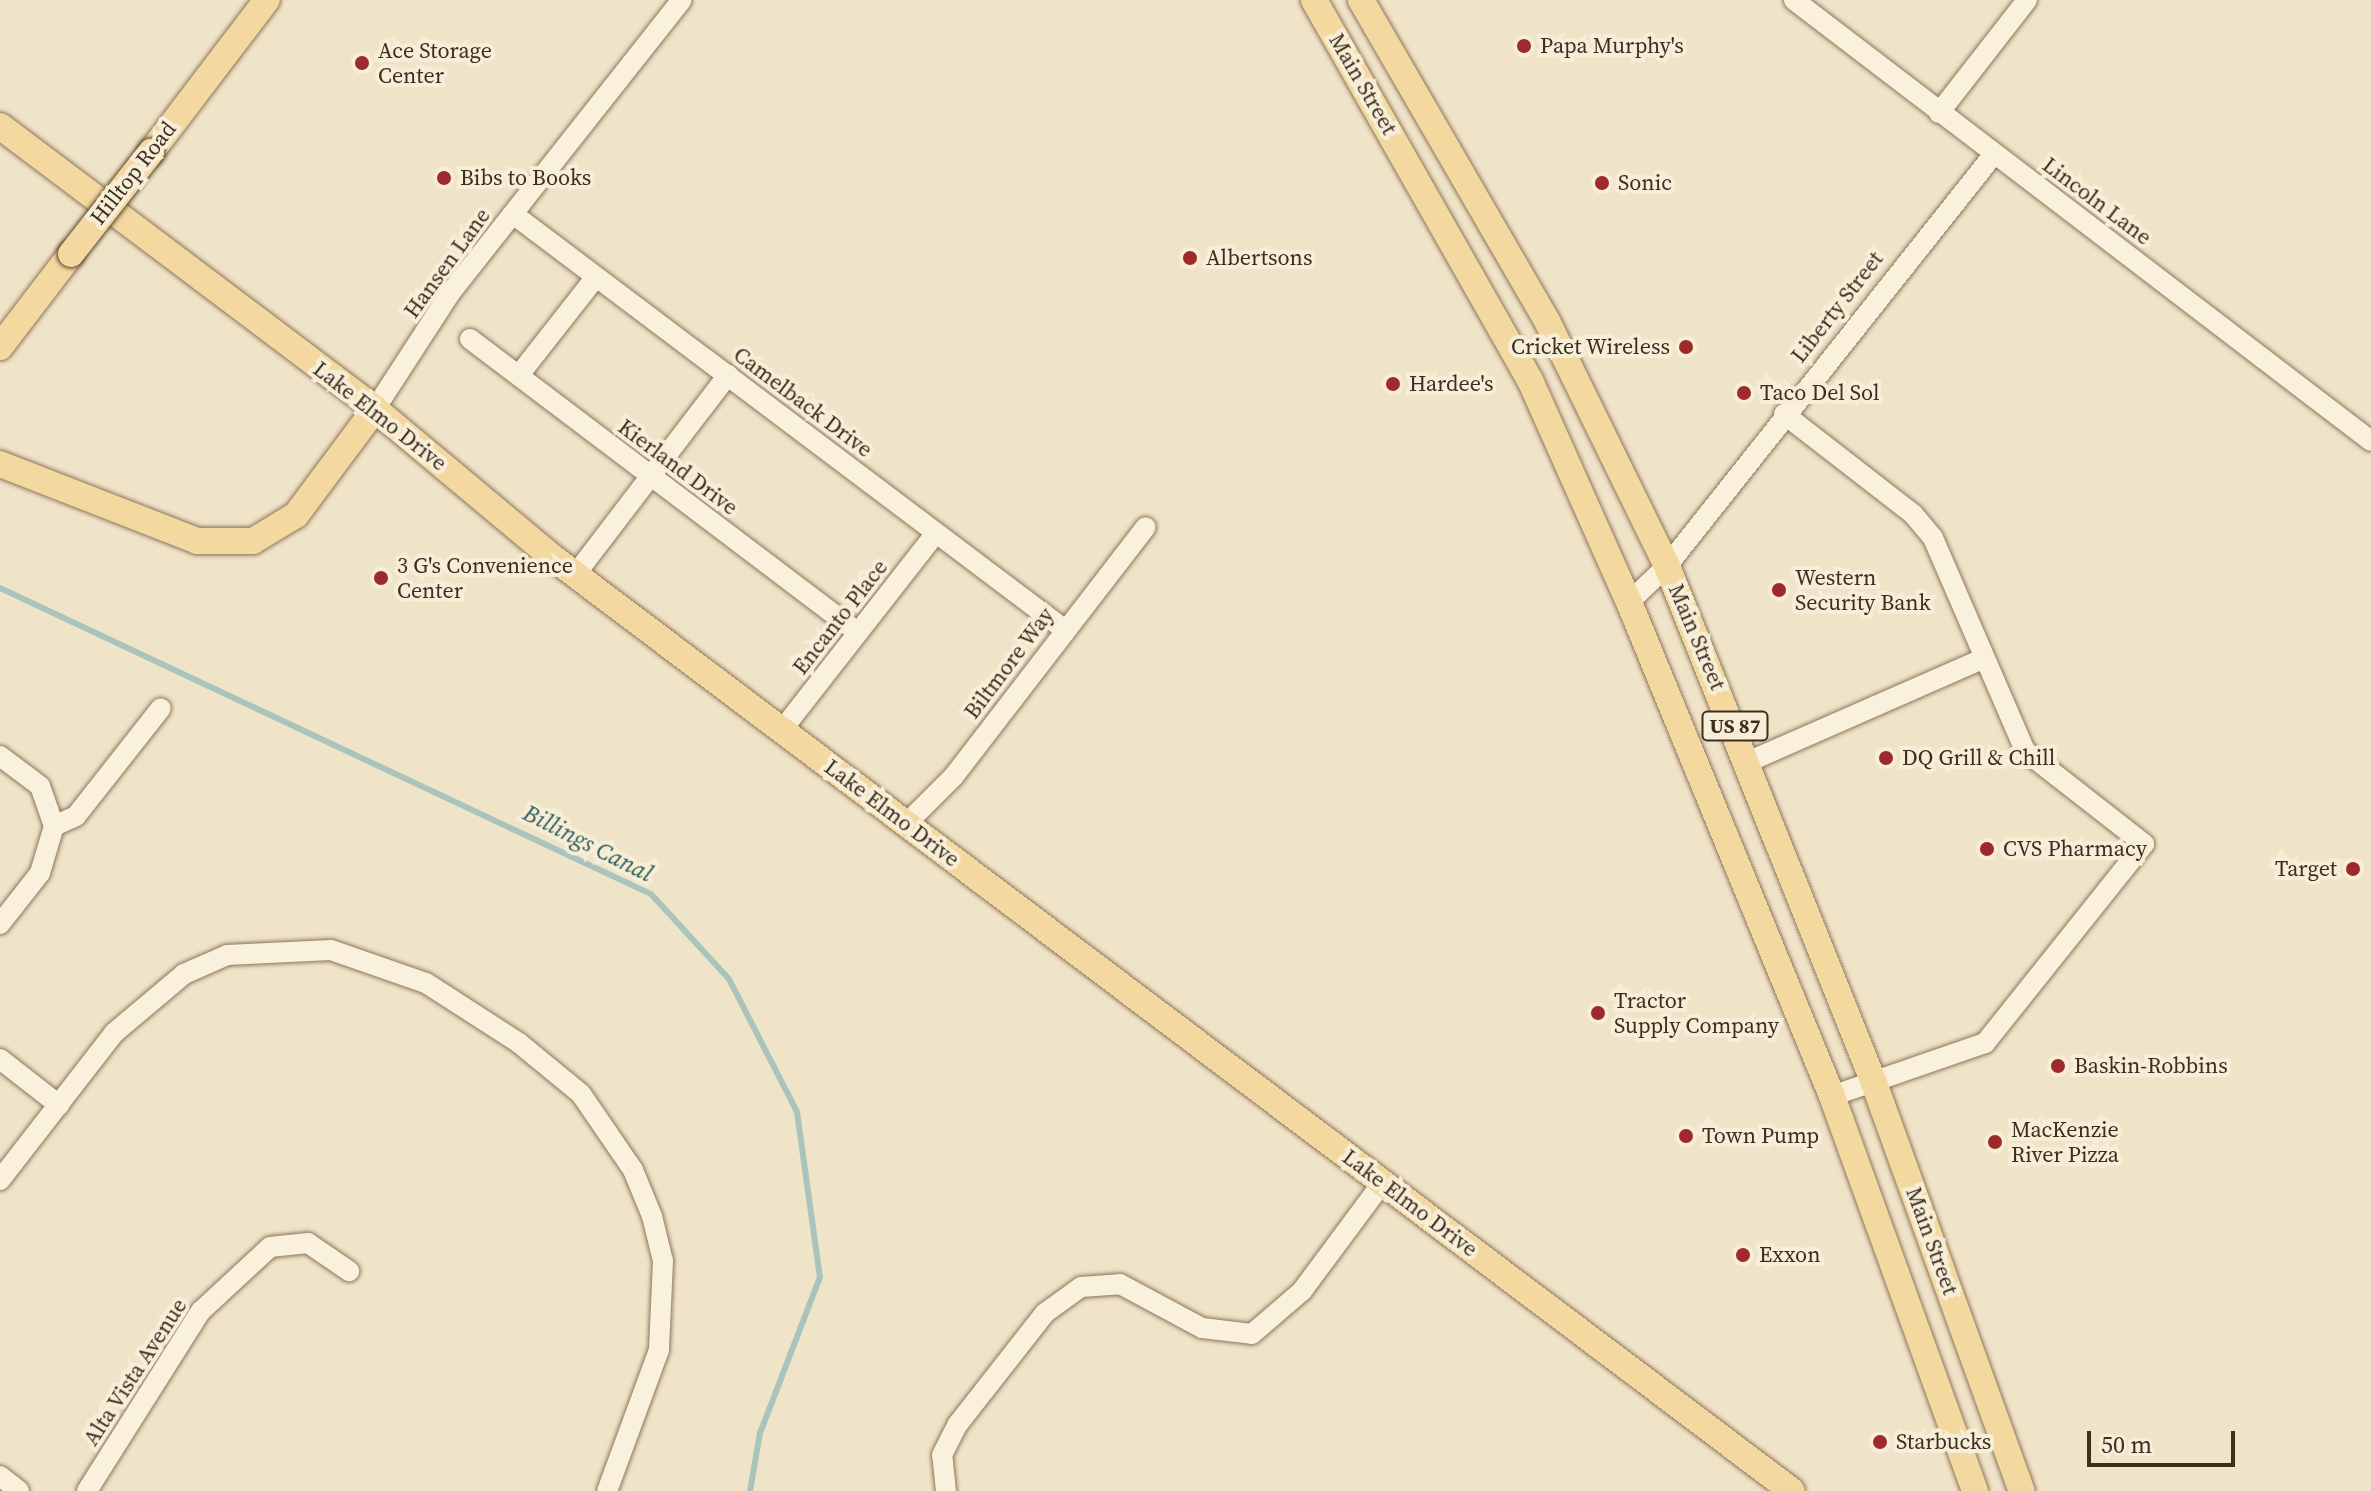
<!DOCTYPE html>
<html>
<head>
<meta charset="utf-8">
<style>
	body { margin:0 }
	#map { position:relative; width:2371px; height:1491px; overflow:hidden; background:#f0e4c8; font-family:"Source Serif 4",serif }
	div>[style] { position:absolute }
	[style*='--x'] { left:calc(var(--x)*1px); top:calc(var(--y)*1px); width:calc(var(--w)*1px); rotate:calc(var(--a)*1deg) }
	.stream>* { height:6px; margin:-3px; padding:0 3px; transform-origin:3px; border-radius:3px; background:#a9c4bc }
	.roads { filter:drop-shadow(0 0 2px #8d765c) drop-shadow(0 0 2px #8d765c) }
	.minor>* { height:20px; margin:-10px; padding:0 10px; transform-origin:10px; border-radius:10px; background:#faf1dc }
	.major>* { height:26px; margin:-13px; padding:0 13px; transform-origin:13px; border-radius:13px; background:#f3d9a0 }
	.bridges { filter:drop-shadow(0 0 2px #5b4430) drop-shadow(0 0 2px #5b4430) }
	.major-bridge>* { height:26px; margin:-13px; padding:0 13px; transform-origin:13px; border-radius:13px; background:#f3d9a0 }
	.dots>* { width:22px; height:22px; translate:-50% -50%; box-sizing:border-box; border:4px solid #f7eed8; border-radius:50% }
	span { translate:-50% -50%; white-space:nowrap; text-align:center; line-height:1.15; -webkit-text-stroke:8px #f7eed8; paint-order:stroke }
	.shield-label span { padding:2px 6px; background:#f7eed8; border:2px solid; border-radius:6px; -webkit-text-stroke-width:0 }
	.shield-label { font-size:20px; color:#3d2e20; font-weight:700 }
	.poi-label { font-size:22px; color:#3d2e20 }
	.left { translate:0 -50%; text-align:left }
	.right { translate:-100% -50%; text-align:right }
	.street-label { font-size:22px; color:#3d2e20 }
	.water-label { font-size:24px; color:#2f5d5a; font-style:italic }
	.scale { position:absolute; left:2087px; top:1431px; width:148px; height:36px; box-sizing:border-box; border:4px solid #3d2e20; border-top:0; padding-left:10px; font-size:24px; line-height:28px; white-space:nowrap; color:#3d2e20; -webkit-text-stroke:6px #f7eed8; paint-order:stroke }
</style>
</head>
<body>
<div id="map">
	<div class="stream">
		<div style="--x:0;--y:588;--w:719;--a:25.18"></div>
		<div style="--x:651;--y:894;--w:115;--a:47.5"></div>
		<div style="--x:729;--y:979;--w:149;--a:62.9"></div>
		<div style="--x:797;--y:1112;--w:167;--a:82.1"></div>
		<div style="--x:820;--y:1277;--w:167;--a:111"></div>
		<div style="--x:760;--y:1433;--w:59;--a:99.8"></div>
	</div>
	<div class="roads">
		<div class="minor">
			<div style="--x:1794;--y:0;--w:726;--a:37.39"></div>
			<div style="--x:1939;--y:113;--w:143;--a:-52.1"></div>
			<div style="--x:513;--y:214;--w:690;--a:36.99"></div>
			<div style="--x:470;--y:339;--w:486;--a:37.1"></div>
			<div style="--x:519;--y:375;--w:123;--a:-51.9"></div>
			<div style="--x:375;--y:409;--w:140;--a:-57"></div>
			<div style="--x:451;--y:292;--w:372;--a:-51.7"></div>
			<div style="--x:1784;--y:414;--w:163;--a:37.8"></div>
			<div style="--x:1913;--y:514;--w:31;--a:50"></div>
			<div style="--x:1933;--y:538;--w:232;--a:66.6"></div>
			<div style="--x:2025;--y:751;--w:151;--a:38"></div>
			<div style="--x:2144;--y:844;--w:255;--a:128.6"></div>
			<div style="--x:1985;--y:1043;--w:162;--a:160.9"></div>
			<div style="--x:575;--y:575;--w:252;--a:-52.6"></div>
			<div style="--x:1629;--y:602;--w:52;--a:-43.5"></div>
			<div style="--x:1667;--y:566;--w:526;--a:-51.56"></div>
			<div style="--x:782;--y:730;--w:250;--a:-52"></div>
			<div style="--x:0;--y:756;--w:50;--a:36.9"></div>
			<div style="--x:40;--y:786;--w:42;--a:70.7"></div>
			<div style="--x:54;--y:826;--w:49;--a:106.6"></div>
			<div style="--x:40;--y:873;--w:65;--a:128.1"></div>
			<div style="--x:1750;--y:761;--w:251;--a:-23.7"></div>
			<div style="--x:906;--y:824;--w:68;--a:-45"></div>
			<div style="--x:954;--y:776;--w:314;--a:-52.4"></div>
			<div style="--x:54;--y:826;--w:24;--a:-24"></div>
			<div style="--x:76;--y:816;--w:137;--a:-51.8"></div>
			<div style="--x:0;--y:1059;--w:75;--a:37.9"></div>
			<div style="--x:0;--y:1180;--w:186;--a:-52.2"></div>
			<div style="--x:114;--y:1033;--w:92;--a:-40.1"></div>
			<div style="--x:184;--y:974;--w:47;--a:-23.8"></div>
			<div style="--x:227;--y:955;--w:104;--a:-2.8"></div>
			<div style="--x:331;--y:950;--w:101;--a:19.2"></div>
			<div style="--x:426;--y:983;--w:111;--a:32.8"></div>
			<div style="--x:519;--y:1043;--w:80;--a:39.4"></div>
			<div style="--x:581;--y:1094;--w:92;--a:55.6"></div>
			<div style="--x:633;--y:1170;--w:50;--a:67.6"></div>
			<div style="--x:652;--y:1216;--w:46;--a:76.3"></div>
			<div style="--x:663;--y:1261;--w:89;--a:92.6"></div>
			<div style="--x:659;--y:1350;--w:150;--a:110.2"></div>
			<div style="--x:0;--y:1476;--w:24;--a:38"></div>
			<div style="--x:87;--y:1491;--w:213;--a:-57.7"></div>
			<div style="--x:201;--y:1311;--w:94;--a:-42.8"></div>
			<div style="--x:270;--y:1247;--w:38;--a:-6"></div>
			<div style="--x:308;--y:1243;--w:50;--a:34.3"></div>
			<div style="--x:946;--y:1491;--w:36;--a:-96"></div>
			<div style="--x:942;--y:1455;--w:35;--a:-63"></div>
			<div style="--x:958;--y:1424;--w:141;--a:-51.9"></div>
			<div style="--x:1045;--y:1313;--w:44;--a:-35.8"></div>
			<div style="--x:1081;--y:1287;--w:39;--a:-4"></div>
			<div style="--x:1120;--y:1284;--w:93;--a:28.2"></div>
			<div style="--x:1202;--y:1328;--w:50;--a:6.8"></div>
			<div style="--x:1252;--y:1334;--w:66;--a:-40.7"></div>
			<div style="--x:1302;--y:1291;--w:136;--a:-53.4"></div>
		</div>
		<div class="major">
			<div style="--x:1314;--y:0;--w:437;--a:60.4"></div>
			<div style="--x:1530;--y:380;--w:243;--a:66"></div>
			<div style="--x:1629;--y:602;--w:534;--a:67.66"></div>
			<div style="--x:1832;--y:1096;--w:420;--a:70.1"></div>
			<div style="--x:1361;--y:0;--w:371;--a:59.9"></div>
			<div style="--x:1547;--y:321;--w:273;--a:63.9"></div>
			<div style="--x:1667;--y:566;--w:557;--a:68.18"></div>
			<div style="--x:1874;--y:1083;--w:434;--a:70.1"></div>
			<div style="--x:0;--y:126;--w:470;--a:37"></div>
			<div style="--x:375;--y:409;--w:231;--a:39.9"></div>
			<div style="--x:552;--y:557;--w:1552;--a:36.99"></div>
			<div style="--x:151;--y:152;--w:191;--a:-52.7"></div>
			<div style="--x:0;--y:347;--w:117;--a:-52.6"></div>
			<div style="--x:0;--y:464;--w:212;--a:21.3"></div>
			<div style="--x:197;--y:541;--w:56;--a:0"></div>
			<div style="--x:253;--y:541;--w:50;--a:-31.2"></div>
			<div style="--x:296;--y:515;--w:132;--a:-53.3"></div>
		</div>
	</div>
	<div class="bridges">
		<div class="major-bridge">
			<div style="--x:71;--y:254;--w:130;--a:-51.9"></div>
		</div>
	</div>
	<div class="dots">
		<div style="left:1524px;top:46px;background:#9e2a2b"></div>
		<div style="left:362px;top:63px;background:#9e2a2b"></div>
		<div style="left:444px;top:178px;background:#9e2a2b"></div>
		<div style="left:1602px;top:183px;background:#9e2a2b"></div>
		<div style="left:1190px;top:258px;background:#9e2a2b"></div>
		<div style="left:1686px;top:347px;background:#9e2a2b"></div>
		<div style="left:1393px;top:384px;background:#9e2a2b"></div>
		<div style="left:1744px;top:393px;background:#9e2a2b"></div>
		<div style="left:381px;top:578px;background:#9e2a2b"></div>
		<div style="left:1779px;top:590px;background:#9e2a2b"></div>
		<div style="left:1886px;top:758px;background:#9e2a2b"></div>
		<div style="left:1987px;top:849px;background:#9e2a2b"></div>
		<div style="left:2353px;top:869px;background:#9e2a2b"></div>
		<div style="left:1598px;top:1013px;background:#9e2a2b"></div>
		<div style="left:2058px;top:1066px;background:#9e2a2b"></div>
		<div style="left:1686px;top:1136px;background:#9e2a2b"></div>
		<div style="left:1995px;top:1142px;background:#9e2a2b"></div>
		<div style="left:1743px;top:1255px;background:#9e2a2b"></div>
		<div style="left:1880px;top:1442px;background:#9e2a2b"></div>
	</div>
	<div class="shield-label">
		<span style="left:1735px;top:726px">US 87</span>
	</div>
	<div class="poi-label">
		<span class="left" style="left:1540px;top:46px">Papa Murphy's</span>
		<span class="left" style="left:378px;top:63px">Ace Storage<br>Center</span>
		<span class="left" style="left:460px;top:178px">Bibs to Books</span>
		<span class="left" style="left:1618px;top:183px">Sonic</span>
		<span class="left" style="left:1206px;top:258px">Albertsons</span>
		<span class="right" style="left:1670px;top:347px">Cricket Wireless</span>
		<span class="left" style="left:1409px;top:384px">Hardee's</span>
		<span class="left" style="left:1760px;top:393px">Taco Del Sol</span>
		<span class="left" style="left:397px;top:578px">3 G's Convenience<br>Center</span>
		<span class="left" style="left:1795px;top:590px">Western<br>Security Bank</span>
		<span class="left" style="left:1902px;top:758px">DQ Grill &amp; Chill</span>
		<span class="left" style="left:2003px;top:849px">CVS Pharmacy</span>
		<span class="right" style="left:2337px;top:869px">Target</span>
		<span class="left" style="left:1614px;top:1013px">Tractor<br>Supply Company</span>
		<span class="left" style="left:2074px;top:1066px">Baskin-Robbins</span>
		<span class="left" style="left:2011px;top:1142px">MacKenzie<br>River Pizza</span>
		<span class="left" style="left:1702px;top:1136px">Town Pump</span>
		<span class="left" style="left:1759px;top:1255px">Exxon</span>
		<span class="left" style="left:1896px;top:1442px">Starbucks</span>
	</div>
	<div class="street-label">
		<span style="left:1363px;top:84px;rotate:60deg">Main Street</span>
		<span style="left:133px;top:173px;rotate:-52deg">Hilltop Road</span>
		<span style="left:2097px;top:201px;rotate:37deg">Lincoln Lane</span>
		<span style="left:447px;top:263px;rotate:-54deg">Hansen Lane</span>
		<span style="left:1837px;top:307px;rotate:-52deg">Liberty Street</span>
		<span style="left:803px;top:402px;rotate:37deg">Camelback Drive</span>
		<span style="left:380px;top:416px;rotate:38deg">Lake Elmo Drive</span>
		<span style="left:678px;top:467px;rotate:37deg">Kierland Drive</span>
		<span style="left:840px;top:617px;rotate:-52deg">Encanto Place</span>
		<span style="left:1697px;top:637px;rotate:67deg">Main Street</span>
		<span style="left:1009px;top:663px;rotate:-53deg">Biltmore Way</span>
		<span style="left:892px;top:813px;rotate:37deg">Lake Elmo Drive</span>
		<span style="left:1410px;top:1203px;rotate:37deg">Lake Elmo Drive</span>
		<span style="left:1932px;top:1241px;rotate:70deg">Main Street</span>
		<span style="left:135px;top:1372px;rotate:-57deg">Alta Vista Avenue</span>
	</div>
	<div class="water-label">
		<span style="left:588px;top:843px;rotate:27deg">Billings Canal</span>
	</div>
	<div class="scale">50 m</div>
</div>
</body>
</html>
